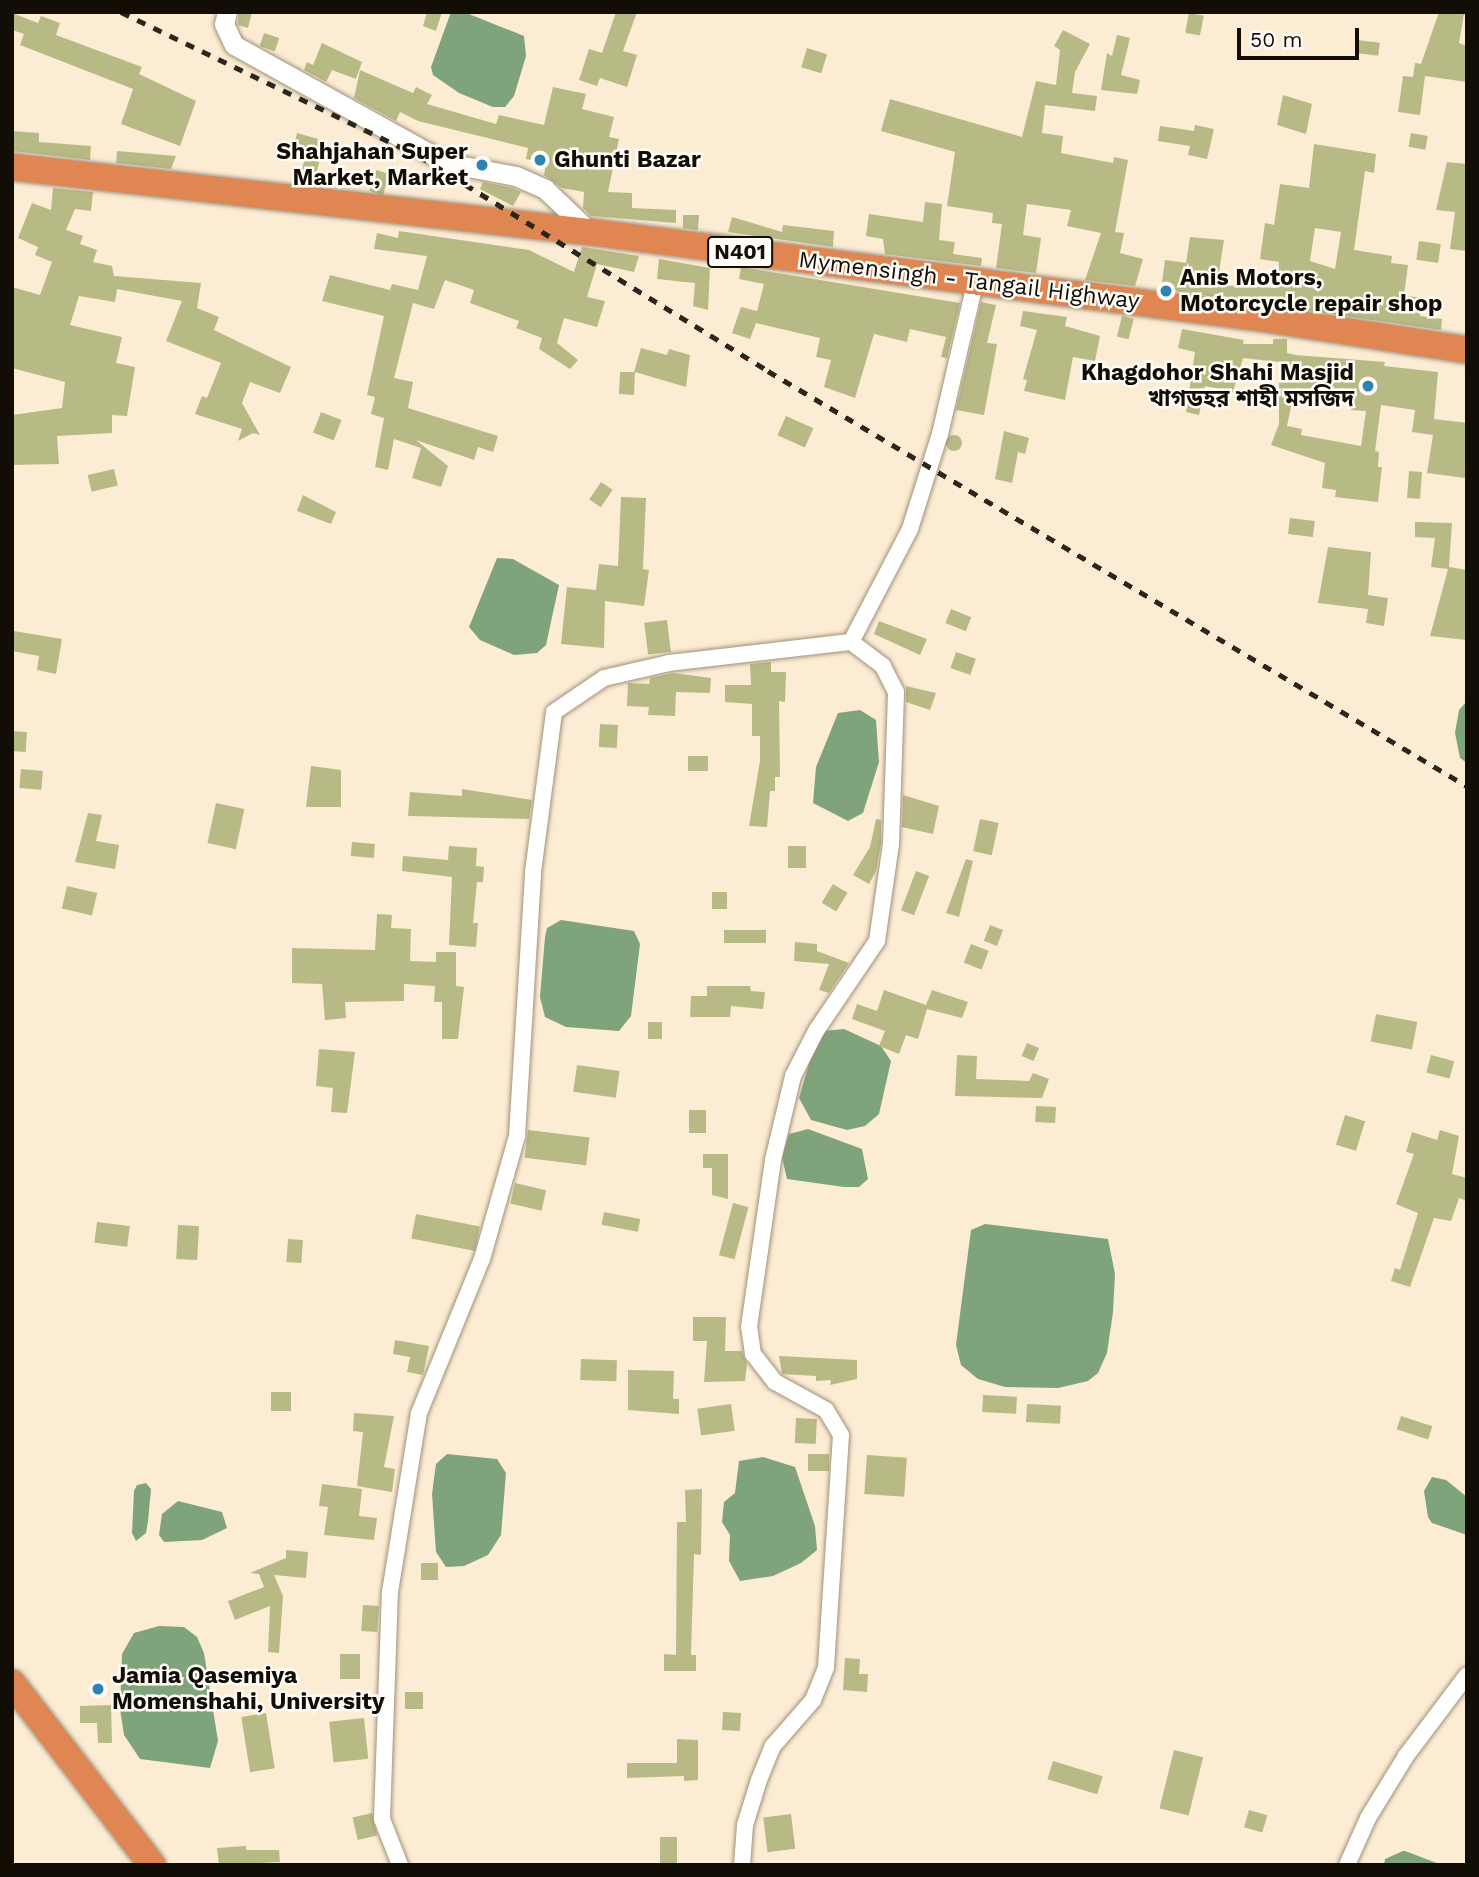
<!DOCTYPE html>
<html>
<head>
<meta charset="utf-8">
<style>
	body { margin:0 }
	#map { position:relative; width:1479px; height:1877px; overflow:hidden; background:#fdecd4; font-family:"Work Sans","Noto Sans Bengali",sans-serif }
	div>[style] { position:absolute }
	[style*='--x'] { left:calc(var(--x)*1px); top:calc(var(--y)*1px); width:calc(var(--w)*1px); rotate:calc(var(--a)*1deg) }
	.water>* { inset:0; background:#7fa37a }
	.building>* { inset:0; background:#b8ba85; transform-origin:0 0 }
	.round { border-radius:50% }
	.roads { filter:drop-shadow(0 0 2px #9f917a) drop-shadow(0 0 2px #9f917a) }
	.minor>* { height:16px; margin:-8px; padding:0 8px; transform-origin:8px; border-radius:8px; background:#fff }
	.tertiary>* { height:19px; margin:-9.5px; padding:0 9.5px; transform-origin:9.5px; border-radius:9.5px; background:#fff }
	.trunk>* { height:26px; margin:-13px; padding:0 13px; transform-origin:13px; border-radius:13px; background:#df8652 }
	.rail>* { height:5px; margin-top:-2.5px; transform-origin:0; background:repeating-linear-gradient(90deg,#2b251b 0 9px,transparent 0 18px) }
	.dots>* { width:19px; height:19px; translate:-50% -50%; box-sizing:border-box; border:4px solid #fffcf7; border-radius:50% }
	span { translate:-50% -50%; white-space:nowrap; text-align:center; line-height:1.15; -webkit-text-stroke:5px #fffcf7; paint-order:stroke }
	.shield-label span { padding:2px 5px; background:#fffcf7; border:2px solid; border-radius:5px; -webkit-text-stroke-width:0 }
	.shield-label { font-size:21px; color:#120d05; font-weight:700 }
	.poi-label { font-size:23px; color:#120d05; font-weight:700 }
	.right { translate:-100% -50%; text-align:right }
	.left { translate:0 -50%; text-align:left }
	.street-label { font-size:23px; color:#120d05 }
	.frame { position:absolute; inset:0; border:14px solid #120d05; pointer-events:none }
	.scale { position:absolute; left:1237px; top:28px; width:122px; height:32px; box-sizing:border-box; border:4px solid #120d05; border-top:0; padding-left:9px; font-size:21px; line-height:24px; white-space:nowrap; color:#120d05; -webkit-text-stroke:5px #fffcf7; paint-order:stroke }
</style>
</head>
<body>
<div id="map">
	<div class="water">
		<div style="clip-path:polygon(451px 12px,464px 12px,524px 36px,526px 56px,514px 96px,505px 107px,493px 107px,459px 93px,433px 75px,431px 67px)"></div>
		<div style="clip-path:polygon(497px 558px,513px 559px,559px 585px,546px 645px,537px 653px,514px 655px,480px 640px,469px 627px)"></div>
		<div style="clip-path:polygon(1467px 701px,1467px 763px,1460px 758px,1455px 733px,1459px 710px)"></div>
		<div style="clip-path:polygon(860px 710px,876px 720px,879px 762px,863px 813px,848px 821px,813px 803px,816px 767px,838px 713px)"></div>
		<div style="clip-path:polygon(561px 920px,634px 931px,640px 944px,631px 1016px,619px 1031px,566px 1027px,545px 1017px,540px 997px,545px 937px,547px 928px)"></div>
		<div style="clip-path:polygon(844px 1029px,881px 1046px,891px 1061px,879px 1114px,865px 1126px,847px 1130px,811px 1120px,799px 1098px,815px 1043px,824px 1031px)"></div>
		<div style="clip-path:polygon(808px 1129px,862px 1149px,868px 1179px,859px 1187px,844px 1187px,787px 1179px,782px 1157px,789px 1134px)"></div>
		<div style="clip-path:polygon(985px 1224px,1108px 1239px,1115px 1274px,1113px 1312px,1107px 1353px,1098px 1373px,1088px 1381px,1058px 1388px,1005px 1387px,978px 1379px,961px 1365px,956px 1345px,971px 1230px)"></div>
		<div style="clip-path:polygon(447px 1454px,497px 1459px,506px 1473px,501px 1535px,488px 1555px,464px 1566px,446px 1567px,436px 1552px,432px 1494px,436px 1464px)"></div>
		<div style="clip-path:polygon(763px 1457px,795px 1467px,815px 1526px,817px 1550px,801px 1563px,773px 1576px,740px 1581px,729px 1561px,730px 1535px,722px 1522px,724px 1502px,735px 1493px,739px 1461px)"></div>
		<div style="clip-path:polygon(1432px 1477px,1446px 1480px,1467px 1497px,1467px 1535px,1432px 1523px,1428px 1517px,1424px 1491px)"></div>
		<div style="clip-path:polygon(146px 1483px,151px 1489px,148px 1521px,146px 1533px,136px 1541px,132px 1533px,134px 1491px,137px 1485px)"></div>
		<div style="clip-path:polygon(178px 1501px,222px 1512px,227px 1528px,202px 1540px,164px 1542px,159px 1535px,162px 1514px)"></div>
		<div style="clip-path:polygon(159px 1626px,184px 1627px,197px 1637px,204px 1653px,218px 1741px,210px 1768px,140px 1759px,124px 1735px,120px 1709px,122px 1654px,134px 1633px)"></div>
		<div style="clip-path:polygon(1403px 1851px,1405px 1851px,1442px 1865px,1384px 1865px,1385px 1859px)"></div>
	</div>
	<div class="building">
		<div style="clip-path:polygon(239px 12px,252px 12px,248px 28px,238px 25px)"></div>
		<div style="clip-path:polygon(427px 12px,442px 12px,436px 31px,423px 26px)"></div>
		<div style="clip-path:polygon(616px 12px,637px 12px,623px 51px,637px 55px,627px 87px,600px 78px,597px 86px,579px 80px,589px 49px,602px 53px)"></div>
		<div style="clip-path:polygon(1439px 12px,1464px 14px,1459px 43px,1467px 46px,1467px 82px,1425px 76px,1420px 115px,1398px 112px,1403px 76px,1413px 77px,1415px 63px,1421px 64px)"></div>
		<div style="clip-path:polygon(12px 13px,38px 23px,41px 16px,60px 23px,56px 35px,142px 67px,139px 74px,196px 101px,180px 146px,121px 124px,133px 89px,20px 45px,24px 34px,12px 30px)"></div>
		<div style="left:1189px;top:13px;width:15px;height:20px;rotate:11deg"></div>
		<div style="clip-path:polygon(1063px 30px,1090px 44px,1075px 72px,1072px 93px,1097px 96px,1095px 111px,1045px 105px,1042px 133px,1063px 136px,1061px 153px,1113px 163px,1114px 157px,1128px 160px,1115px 232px,1124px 233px,1120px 253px,1143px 259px,1135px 286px,1085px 280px,1101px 233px,1067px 226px,1071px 210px,1027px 204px,1023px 235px,1041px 238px,1036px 273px,996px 268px,1002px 224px,992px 223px,993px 213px,947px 206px,955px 152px,881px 131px,890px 99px,1022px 137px,1036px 81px,1056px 85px,1060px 50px,1054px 46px)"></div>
		<div style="left:264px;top:33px;width:16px;height:14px;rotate:18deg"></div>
		<div style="clip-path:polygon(1117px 35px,1130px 38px,1121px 75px,1140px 80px,1137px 94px,1101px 90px,1107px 53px,1112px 56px)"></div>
		<div style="left:1357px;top:40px;width:23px;height:13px;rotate:7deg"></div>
		<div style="clip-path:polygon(322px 43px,362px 62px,356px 79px,332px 70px,326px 82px,304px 70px,307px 62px,313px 65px)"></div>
		<div style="left:807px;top:48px;width:21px;height:20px;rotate:17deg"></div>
		<div style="clip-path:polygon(360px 70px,413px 93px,416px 87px,432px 95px,427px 104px,496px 124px,499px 115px,544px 125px,553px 87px,586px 94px,582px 109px,614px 117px,609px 137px,619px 139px,608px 192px,632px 193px,632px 208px,676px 210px,676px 223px,591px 216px,583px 208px,584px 192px,562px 188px,544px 175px,546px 163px,526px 159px,528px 148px,418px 121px,400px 112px,396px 121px,354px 98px)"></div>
		<div style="clip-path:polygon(1283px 95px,1312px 104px,1306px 134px,1277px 125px)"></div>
		<div style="clip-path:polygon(1195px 125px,1214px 129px,1207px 159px,1188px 155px,1190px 146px,1158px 141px,1160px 126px,1194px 131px)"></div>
		<div style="clip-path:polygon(12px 131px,39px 133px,39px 142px,91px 146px,90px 160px,12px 151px)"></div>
		<div style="clip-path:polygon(297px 133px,325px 141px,314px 182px,300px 178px,304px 161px,291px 158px)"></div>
		<div style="left:1411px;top:133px;width:17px;height:14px;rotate:10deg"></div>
		<div style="clip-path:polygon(evenodd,1314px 144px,1376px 154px,1374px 173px,1365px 171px,1354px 250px,1392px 256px,1391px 263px,1408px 265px,1404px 295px,1421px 298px,1420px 316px,1442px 319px,1441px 330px,1161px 289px,1165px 260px,1186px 263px,1190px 237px,1224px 240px,1217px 285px,1276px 288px,1279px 262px,1260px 259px,1265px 223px,1274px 225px,1280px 184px,1309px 188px,1314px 144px,1315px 228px,1341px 232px,1335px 269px,1310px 261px,1315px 228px)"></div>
		<div style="clip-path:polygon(117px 151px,176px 156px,171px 169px,116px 163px)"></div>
		<div style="clip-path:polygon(1447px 162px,1467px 164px,1467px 251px,1450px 249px,1455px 212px,1436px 210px)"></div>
		<div style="left:376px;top:170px;width:14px;height:22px;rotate:17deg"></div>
		<div style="clip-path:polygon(483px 182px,512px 188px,521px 192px,513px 206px,480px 189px)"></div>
		<div style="clip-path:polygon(53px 188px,93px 192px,91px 211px,75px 209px,66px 230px,83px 236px,80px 244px,97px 250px,93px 262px,112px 266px,114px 276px,201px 283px,197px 308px,219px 317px,214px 330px,291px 367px,280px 393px,250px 382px,242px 403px,260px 435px,253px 433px,238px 441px,242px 429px,195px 414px,202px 396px,207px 398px,221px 363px,166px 341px,182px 301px,117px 289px,115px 302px,79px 296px,70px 325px,122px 337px,116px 363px,135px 367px,127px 416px,112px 415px,112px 433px,57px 436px,59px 464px,12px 465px,12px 415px,62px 408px,65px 382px,12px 368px,12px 287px,40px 295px,52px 262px,35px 255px,38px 247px,18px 238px,32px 203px,51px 210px)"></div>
		<div style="clip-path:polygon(925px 202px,942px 204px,939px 240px,955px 242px,953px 254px,982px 258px,981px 266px,885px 254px,883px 239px,866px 236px,869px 214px,923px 222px)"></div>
		<div style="clip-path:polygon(683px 215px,699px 215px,698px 230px,683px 228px)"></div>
		<div style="clip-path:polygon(732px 217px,782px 232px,783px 225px,834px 231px,833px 247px,728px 232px)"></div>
		<div style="clip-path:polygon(399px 231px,529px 250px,574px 272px,582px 247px,639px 256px,634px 272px,597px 264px,587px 297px,605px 301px,597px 327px,564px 318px,557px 343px,578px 360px,570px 369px,539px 349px,542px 338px,516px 328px,519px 321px,470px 303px,474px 290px,445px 280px,434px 309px,413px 303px,394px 378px,413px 382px,408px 408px,498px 436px,493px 452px,478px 447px,474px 460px,416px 440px,448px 466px,441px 487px,412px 478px,421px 448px,394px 439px,388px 470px,375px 467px,384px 418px,371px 414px,375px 397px,367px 395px,384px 316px,322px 301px,330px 275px,390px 290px,392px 284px,418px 290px,427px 256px,374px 249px,377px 233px,398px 238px)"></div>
		<div style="left:1419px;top:241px;width:22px;height:19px;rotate:8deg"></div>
		<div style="clip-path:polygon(659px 259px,710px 268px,708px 310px,693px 306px,695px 283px,657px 279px)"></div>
		<div style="clip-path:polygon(741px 267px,960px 303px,947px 358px,941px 357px,946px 337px,910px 329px,907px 342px,874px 334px,855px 398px,824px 387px,831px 360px,816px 357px,820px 338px,756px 323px,750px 339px,732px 333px,741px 307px,757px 311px,764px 284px,739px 279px)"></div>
		<div style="clip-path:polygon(981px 302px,996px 305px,987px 343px,997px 344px,984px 415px,956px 410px)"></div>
		<div style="clip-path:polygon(1023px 311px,1067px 317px,1065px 326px,1100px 336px,1095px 361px,1073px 357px,1065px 400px,1024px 391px,1027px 380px,1023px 379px,1037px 330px,1020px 326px)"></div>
		<div style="left:1122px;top:316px;width:12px;height:21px;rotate:14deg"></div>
		<div style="clip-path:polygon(evenodd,1182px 329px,1244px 340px,1243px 344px,1273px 344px,1273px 339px,1287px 339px,1287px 353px,1296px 355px,1385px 362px,1384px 366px,1438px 372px,1434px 419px,1467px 423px,1465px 478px,1427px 473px,1433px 435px,1412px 432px,1415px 410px,1381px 405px,1375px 451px,1379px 452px,1378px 467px,1382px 467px,1378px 502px,1335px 497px,1336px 490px,1322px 488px,1325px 463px,1271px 445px,1279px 424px,1279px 362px,1243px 358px,1233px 392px,1205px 386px,1199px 415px,1186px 412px,1195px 352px,1178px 348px,1182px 329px,1293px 397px,1352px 401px,1351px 410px,1366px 411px,1361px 446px,1301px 435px,1302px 429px,1287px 426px,1293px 397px)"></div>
		<div style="clip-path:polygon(641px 348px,667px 355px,669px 349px,690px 355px,686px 387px,635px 372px,634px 395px,619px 394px,620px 372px,634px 372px)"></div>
		<div style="left:321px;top:412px;width:22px;height:22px;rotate:21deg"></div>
		<div style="left:786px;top:416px;width:30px;height:21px;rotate:24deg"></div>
		<div style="clip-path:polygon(1004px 431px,1029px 438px,1025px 454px,1018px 452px,1012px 483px,995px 479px)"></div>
		<div class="round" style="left:946px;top:435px;width:16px;height:16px"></div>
		<div style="left:114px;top:469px;width:17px;height:27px;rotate:77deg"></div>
		<div style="left:1409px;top:471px;width:13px;height:27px;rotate:4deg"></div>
		<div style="left:601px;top:482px;width:14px;height:21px;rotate:34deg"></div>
		<div style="clip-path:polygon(303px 495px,336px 512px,331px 524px,297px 511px)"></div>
		<div style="clip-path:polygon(621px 497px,646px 498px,643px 569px,649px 570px,644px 606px,605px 601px,604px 648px,561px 644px,567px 587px,596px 590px,599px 564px,618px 566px)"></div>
		<div style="left:1290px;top:518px;width:25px;height:16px;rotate:7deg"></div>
		<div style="clip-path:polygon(1415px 522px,1452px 523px,1449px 567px,1467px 570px,1467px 640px,1430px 636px,1448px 569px,1431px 567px,1435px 538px,1415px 537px)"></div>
		<div style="clip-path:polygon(1328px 547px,1371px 552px,1368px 595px,1388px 598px,1384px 626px,1366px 623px,1368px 609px,1318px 603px)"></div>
		<div style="left:951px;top:609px;width:22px;height:15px;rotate:22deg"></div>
		<div style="left:667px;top:620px;width:32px;height:23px;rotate:83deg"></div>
		<div style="clip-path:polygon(879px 621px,927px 639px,920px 655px,874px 634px)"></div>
		<div style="clip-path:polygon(14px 631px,62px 639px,56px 674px,37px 670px,39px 656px,12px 651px)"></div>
		<div style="left:956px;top:652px;width:21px;height:17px;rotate:19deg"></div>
		<div style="clip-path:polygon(771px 662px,771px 672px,786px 672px,785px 702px,779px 701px,780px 777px,775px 777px,775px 791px,770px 791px,767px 827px,749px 826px,760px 761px,760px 736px,752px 736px,752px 704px,725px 702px,725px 685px,751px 685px,750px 664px)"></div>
		<div style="clip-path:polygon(673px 673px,711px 678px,710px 693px,676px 692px,675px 716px,648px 715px,649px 707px,627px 706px,628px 683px,649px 684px,650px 678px)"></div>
		<div style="clip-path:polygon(906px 686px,936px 693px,930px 710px,906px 702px)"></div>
		<div style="left:600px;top:724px;width:18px;height:23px;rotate:3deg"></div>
		<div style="left:12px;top:731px;width:15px;height:20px;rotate:4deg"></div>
		<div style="left:688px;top:756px;width:20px;height:15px"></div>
		<div style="clip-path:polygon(311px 766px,341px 770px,341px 807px,306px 807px)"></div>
		<div style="left:21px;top:769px;width:22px;height:19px;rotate:5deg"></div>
		<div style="clip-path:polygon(462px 789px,532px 800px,529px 819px,408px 816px,410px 792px,462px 796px)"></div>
		<div style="clip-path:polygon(903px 795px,939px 806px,933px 834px,902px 827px)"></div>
		<div style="left:216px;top:803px;width:29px;height:41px;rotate:12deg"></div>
		<div style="clip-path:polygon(88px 813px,102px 815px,96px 841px,119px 845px,115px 869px,75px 862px)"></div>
		<div style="clip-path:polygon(876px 819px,881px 820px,881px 843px,876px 871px,869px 884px,853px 875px,870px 847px)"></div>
		<div style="left:980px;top:819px;width:19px;height:33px;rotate:12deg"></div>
		<div style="left:352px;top:842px;width:23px;height:14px;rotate:5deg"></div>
		<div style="clip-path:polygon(449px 846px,477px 848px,476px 866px,484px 867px,483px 882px,477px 882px,473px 923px,478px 923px,476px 947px,449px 945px,452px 877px,402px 871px,403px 856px,448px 860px)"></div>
		<div style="left:788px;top:846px;width:18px;height:22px"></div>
		<div style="clip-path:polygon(966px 859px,973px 861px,959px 917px,946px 913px)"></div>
		<div style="left:916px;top:871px;width:14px;height:42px;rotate:21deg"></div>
		<div style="left:833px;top:884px;width:17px;height:22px;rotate:31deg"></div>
		<div style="left:67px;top:886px;width:31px;height:23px;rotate:13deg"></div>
		<div style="left:712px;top:892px;width:15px;height:17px"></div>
		<div style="clip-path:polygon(377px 914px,392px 915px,391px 928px,411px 929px,410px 961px,436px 962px,436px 952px,456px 952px,456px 986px,464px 987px,458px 1039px,442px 1039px,442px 1002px,434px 1002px,435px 986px,404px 984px,404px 1001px,345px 1002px,346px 1018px,325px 1020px,322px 984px,292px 983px,292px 948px,375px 950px)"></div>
		<div style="left:990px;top:925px;width:14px;height:17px;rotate:21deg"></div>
		<div style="left:724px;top:930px;width:42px;height:13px"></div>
		<div style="clip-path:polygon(795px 942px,817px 944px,817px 951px,849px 963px,829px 993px,819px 990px,829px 964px,794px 961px)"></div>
		<div style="left:971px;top:944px;width:19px;height:20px;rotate:21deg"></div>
		<div style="clip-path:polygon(707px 986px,750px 986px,751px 991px,765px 992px,763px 1009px,731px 1006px,730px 1017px,690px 1017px,691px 996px,707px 996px)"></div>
		<div style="clip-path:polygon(884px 990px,926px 1005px,932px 990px,968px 1002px,962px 1018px,927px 1009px,918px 1039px,906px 1035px,899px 1054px,879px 1046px,885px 1031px,852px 1019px,857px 1004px,877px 1011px)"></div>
		<div style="left:1376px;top:1014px;width:42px;height:28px;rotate:11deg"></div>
		<div style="left:648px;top:1022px;width:14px;height:17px"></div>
		<div style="left:1027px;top:1043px;width:13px;height:14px;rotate:23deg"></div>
		<div style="clip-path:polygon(319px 1049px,355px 1052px,347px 1113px,331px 1112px,333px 1088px,316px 1086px)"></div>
		<div style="clip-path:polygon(957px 1055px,977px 1056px,976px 1079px,1029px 1081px,1033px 1073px,1049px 1079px,1042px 1098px,955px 1096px)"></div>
		<div style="left:1431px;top:1055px;width:24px;height:18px;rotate:15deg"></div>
		<div style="left:577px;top:1065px;width:43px;height:27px;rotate:8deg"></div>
		<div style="left:1036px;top:1106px;width:20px;height:16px;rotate:3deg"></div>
		<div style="left:689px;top:1110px;width:17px;height:23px"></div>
		<div style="left:1345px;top:1115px;width:21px;height:31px;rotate:17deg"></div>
		<div style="left:528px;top:1130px;width:62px;height:28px;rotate:7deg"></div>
		<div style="clip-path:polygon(1440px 1130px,1459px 1136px,1452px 1174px,1467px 1178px,1467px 1201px,1459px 1198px,1451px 1221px,1434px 1218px,1410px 1287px,1391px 1281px,1395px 1268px,1400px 1270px,1418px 1213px,1396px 1204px,1414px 1154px,1406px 1152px,1412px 1132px,1437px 1140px)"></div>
		<div style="clip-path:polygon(703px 1154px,728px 1154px,728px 1199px,712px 1195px,712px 1168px,703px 1168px)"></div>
		<div style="left:515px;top:1183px;width:32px;height:21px;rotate:13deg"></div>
		<div style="left:733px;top:1203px;width:16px;height:54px;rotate:15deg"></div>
		<div style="left:604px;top:1212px;width:37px;height:13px;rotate:11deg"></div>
		<div style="left:416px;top:1214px;width:65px;height:25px;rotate:11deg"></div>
		<div style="left:97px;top:1222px;width:33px;height:21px;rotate:7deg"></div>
		<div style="left:178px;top:1225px;width:21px;height:34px;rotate:3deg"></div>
		<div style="left:288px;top:1239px;width:15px;height:23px;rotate:4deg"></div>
		<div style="clip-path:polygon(693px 1317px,726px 1317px,725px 1351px,742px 1351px,747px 1364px,745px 1381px,704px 1382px,707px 1341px,693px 1341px)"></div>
		<div style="clip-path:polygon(395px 1340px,429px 1346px,423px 1375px,407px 1372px,410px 1357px,393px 1354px)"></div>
		<div style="clip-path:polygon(779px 1356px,857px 1360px,857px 1379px,830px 1385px,831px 1380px,816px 1381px,816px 1376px,782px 1374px)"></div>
		<div style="left:581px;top:1359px;width:36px;height:21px;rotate:2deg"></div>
		<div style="clip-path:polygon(628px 1370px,674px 1371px,673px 1399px,679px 1399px,679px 1414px,628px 1410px)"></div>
		<div style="left:271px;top:1392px;width:20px;height:19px"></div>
		<div style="left:983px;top:1395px;width:34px;height:17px;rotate:3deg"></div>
		<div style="left:731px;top:1404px;width:27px;height:34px;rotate:82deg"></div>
		<div style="left:1027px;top:1404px;width:34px;height:18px;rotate:3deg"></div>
		<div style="clip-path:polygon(354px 1413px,394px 1416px,384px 1467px,395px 1469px,392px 1492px,357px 1486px,363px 1432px,353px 1431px)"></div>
		<div style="left:1401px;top:1416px;width:33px;height:14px;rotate:18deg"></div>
		<div style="left:796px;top:1418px;width:21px;height:25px;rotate:3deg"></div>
		<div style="left:808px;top:1454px;width:21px;height:17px"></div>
		<div style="left:867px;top:1455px;width:40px;height:39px;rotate:4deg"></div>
		<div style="clip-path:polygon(322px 1484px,362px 1489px,359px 1516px,377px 1518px,374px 1540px,324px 1535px,328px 1507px,319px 1506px)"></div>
		<div style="clip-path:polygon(702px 1489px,701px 1555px,694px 1554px,691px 1655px,696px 1655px,696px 1671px,664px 1671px,664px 1654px,676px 1655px,677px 1522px,686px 1522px,685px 1490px)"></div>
		<div style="clip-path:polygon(286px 1550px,308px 1552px,306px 1578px,274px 1575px,283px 1596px,279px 1653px,268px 1652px,270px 1606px,235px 1620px,228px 1601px,264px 1587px,259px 1574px,250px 1573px,286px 1558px)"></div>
		<div style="left:421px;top:1563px;width:17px;height:17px"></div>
		<div style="left:363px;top:1605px;width:16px;height:26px;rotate:4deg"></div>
		<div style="left:340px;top:1654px;width:20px;height:25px"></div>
		<div style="clip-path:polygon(845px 1658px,860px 1659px,859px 1674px,868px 1674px,867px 1692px,843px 1690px)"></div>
		<div style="left:405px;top:1692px;width:18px;height:17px"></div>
		<div style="clip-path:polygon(111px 1705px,112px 1743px,98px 1743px,97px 1723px,80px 1723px,80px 1706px)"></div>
		<div style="left:723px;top:1712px;width:18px;height:18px;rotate:3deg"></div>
		<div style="left:266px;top:1713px;width:56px;height:25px;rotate:81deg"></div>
		<div style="left:364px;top:1718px;width:41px;height:35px;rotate:84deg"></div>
		<div style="clip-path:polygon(677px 1739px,698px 1740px,698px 1780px,684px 1781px,684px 1776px,627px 1778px,627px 1763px,677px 1763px)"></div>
		<div style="left:1174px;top:1750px;width:30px;height:60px;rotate:14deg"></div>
		<div style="left:1053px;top:1761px;width:52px;height:19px;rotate:17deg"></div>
		<div style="left:1249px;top:1810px;width:19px;height:18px;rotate:16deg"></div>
		<div style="left:372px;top:1813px;width:23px;height:20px;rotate:77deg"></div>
		<div style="left:791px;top:1814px;width:35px;height:28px;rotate:83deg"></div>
		<div style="left:660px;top:1837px;width:17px;height:28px"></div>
		<div style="clip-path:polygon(246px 1846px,246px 1850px,279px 1850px,280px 1862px,219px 1865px,217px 1848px)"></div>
	</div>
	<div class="roads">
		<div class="minor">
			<div style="--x:400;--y:1865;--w:49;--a:-111.4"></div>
			<div style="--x:382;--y:1819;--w:227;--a:-88"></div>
			<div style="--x:390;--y:1592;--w:181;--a:-80.8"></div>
			<div style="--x:419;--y:1413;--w:166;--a:-67.8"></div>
			<div style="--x:482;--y:1259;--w:128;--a:-74.1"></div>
			<div style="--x:517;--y:1136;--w:264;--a:-86.5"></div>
			<div style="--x:533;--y:872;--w:161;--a:-82.5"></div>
			<div style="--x:554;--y:712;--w:60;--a:-34.2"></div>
			<div style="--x:604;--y:678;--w:67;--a:-13"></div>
			<div style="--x:669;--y:663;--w:183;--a:-6.6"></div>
			<div style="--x:851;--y:642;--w:127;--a:-62.4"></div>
			<div style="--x:910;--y:529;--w:100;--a:-72.5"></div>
			<div style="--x:940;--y:434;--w:155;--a:-76.9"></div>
			<div style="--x:742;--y:1865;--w:40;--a:-85.7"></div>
			<div style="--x:745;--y:1825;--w:47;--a:-72.7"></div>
			<div style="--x:759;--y:1780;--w:37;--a:-68"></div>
			<div style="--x:773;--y:1746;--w:61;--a:-49"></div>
			<div style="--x:813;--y:1700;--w:35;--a:-68"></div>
			<div style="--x:826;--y:1667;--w:232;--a:-86.3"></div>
			<div style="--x:841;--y:1435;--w:29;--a:-121"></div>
			<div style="--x:826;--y:1410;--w:58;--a:-151.2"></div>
			<div style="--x:775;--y:1382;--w:36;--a:-128"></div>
			<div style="--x:753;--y:1354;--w:27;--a:-98"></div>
			<div style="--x:749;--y:1327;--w:169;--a:-81.8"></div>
			<div style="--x:773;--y:1160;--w:86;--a:-76.6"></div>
			<div style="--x:793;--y:1076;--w:51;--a:-62.9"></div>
			<div style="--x:816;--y:1031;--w:109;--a:-55.9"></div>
			<div style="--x:877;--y:941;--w:98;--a:-81.8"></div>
			<div style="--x:891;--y:844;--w:152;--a:-88.1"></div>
			<div style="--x:896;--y:692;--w:29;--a:-117"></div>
			<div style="--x:883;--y:666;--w:40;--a:-143"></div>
			<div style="--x:1347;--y:1865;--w:51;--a:-65.9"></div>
			<div style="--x:1368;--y:1818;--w:73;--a:-58.5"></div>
			<div style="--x:1406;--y:1756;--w:101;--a:-53"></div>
		</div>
		<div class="tertiary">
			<div style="--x:227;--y:12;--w:12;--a:104"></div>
			<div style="--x:224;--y:24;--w:23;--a:65"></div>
			<div style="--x:234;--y:45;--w:244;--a:29"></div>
			<div style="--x:447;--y:163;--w:70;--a:10.7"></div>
			<div style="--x:516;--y:176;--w:32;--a:24"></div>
			<div style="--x:545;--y:189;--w:62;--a:43.7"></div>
		</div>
		<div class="trunk">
			<div style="--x:12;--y:167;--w:582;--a:6.42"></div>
			<div style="--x:590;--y:232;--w:675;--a:7.31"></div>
			<div style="--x:1260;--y:318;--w:209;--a:8.8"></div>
			<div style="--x:12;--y:1683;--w:230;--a:52.4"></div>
		</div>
	</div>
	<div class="rail">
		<div style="--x:121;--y:12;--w:331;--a:25.8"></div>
		<div style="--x:419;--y:156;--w:410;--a:31.6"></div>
		<div style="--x:768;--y:371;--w:813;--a:30.7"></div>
	</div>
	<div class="dots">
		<div style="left:540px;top:160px;background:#2b84b2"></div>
		<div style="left:482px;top:165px;background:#2b84b2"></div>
		<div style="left:1166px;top:291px;background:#2b84b2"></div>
		<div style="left:1368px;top:386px;background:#2b84b2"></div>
		<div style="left:98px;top:1689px;background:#2b84b2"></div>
	</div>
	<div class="shield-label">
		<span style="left:740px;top:252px">N401</span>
	</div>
	<div class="poi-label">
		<span class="right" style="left:468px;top:165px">Shahjahan Super<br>Market, Market</span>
		<span class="left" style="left:554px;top:160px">Ghunti Bazar</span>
		<span class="left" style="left:1180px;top:291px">Anis Motors,<br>Motorcycle repair shop</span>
		<span class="right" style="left:1354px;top:386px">Khagdohor Shahi Masjid<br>খাগডহর শাহী মসজিদ</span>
		<span class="left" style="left:112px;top:1689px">Jamia Qasemiya<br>Momenshahi, University</span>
	</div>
	<div class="street-label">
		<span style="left:969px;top:281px;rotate:7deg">Mymensingh - Tangail Highway</span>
	</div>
	<div class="frame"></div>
	<div class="scale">50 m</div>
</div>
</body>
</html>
